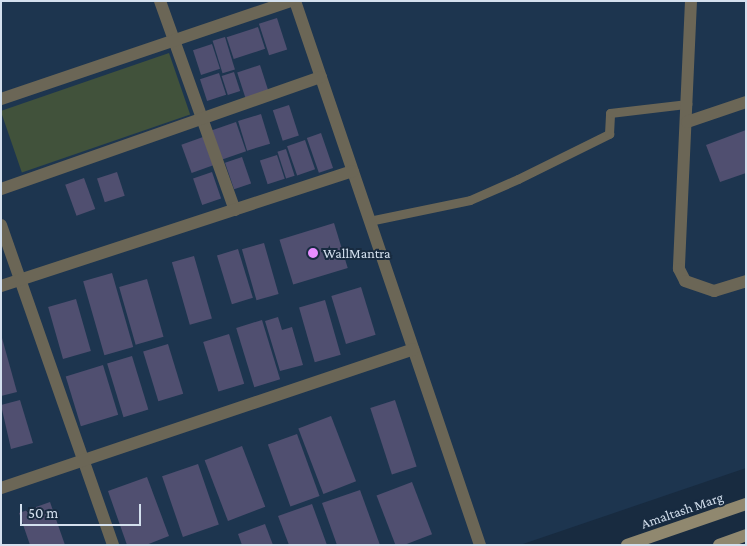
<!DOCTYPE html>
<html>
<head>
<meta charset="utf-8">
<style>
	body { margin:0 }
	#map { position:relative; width:747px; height:546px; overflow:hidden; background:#182b40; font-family:"Crimson Pro",serif }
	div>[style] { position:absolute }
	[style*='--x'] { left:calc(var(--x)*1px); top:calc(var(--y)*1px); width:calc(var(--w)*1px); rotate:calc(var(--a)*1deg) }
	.built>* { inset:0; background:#1d354f }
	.green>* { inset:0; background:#41523b; transform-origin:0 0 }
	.building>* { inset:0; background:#504f70; transform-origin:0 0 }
	.service>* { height:9px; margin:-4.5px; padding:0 4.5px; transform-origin:4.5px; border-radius:4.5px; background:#6b6656 }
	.minor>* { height:12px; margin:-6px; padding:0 6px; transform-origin:6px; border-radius:6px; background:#6b6656 }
	.secondary>* { height:12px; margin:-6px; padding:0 6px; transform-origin:6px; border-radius:6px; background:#90886f }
	.dots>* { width:14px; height:14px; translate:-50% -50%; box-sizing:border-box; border:2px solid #182b40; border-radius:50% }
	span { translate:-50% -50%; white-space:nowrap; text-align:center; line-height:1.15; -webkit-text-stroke:4px #182b40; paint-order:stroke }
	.poi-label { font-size:14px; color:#d4e0ee }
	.left { translate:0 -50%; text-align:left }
	.street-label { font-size:14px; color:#d4e0ee }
	.frame { position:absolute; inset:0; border:2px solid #d4e0ee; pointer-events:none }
	.scale { position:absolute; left:20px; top:504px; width:121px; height:22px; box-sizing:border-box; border:2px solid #d4e0ee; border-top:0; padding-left:6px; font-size:15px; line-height:18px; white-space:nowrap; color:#d4e0ee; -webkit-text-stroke:4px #182b40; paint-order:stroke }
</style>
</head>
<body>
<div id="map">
	<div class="built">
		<div style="clip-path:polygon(1px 1px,746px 1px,746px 468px,520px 545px,1px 545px)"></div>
	</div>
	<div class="green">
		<div style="left:169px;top:53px;width:65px;height:178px;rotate:71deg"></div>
	</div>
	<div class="building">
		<div style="left:277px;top:18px;width:33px;height:19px;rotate:72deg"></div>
		<div style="left:258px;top:27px;width:23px;height:33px;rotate:72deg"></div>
		<div style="left:225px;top:37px;width:34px;height:13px;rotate:73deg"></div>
		<div style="left:212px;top:44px;width:26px;height:20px;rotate:72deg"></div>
		<div style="left:260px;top:65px;width:28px;height:24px;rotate:72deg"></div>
		<div style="left:234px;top:72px;width:20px;height:13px;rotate:72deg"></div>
		<div style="left:219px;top:73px;width:23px;height:20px;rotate:72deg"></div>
		<div style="left:289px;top:105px;width:32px;height:17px;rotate:72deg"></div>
		<div style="left:261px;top:114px;width:31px;height:24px;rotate:73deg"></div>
		<div style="left:236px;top:122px;width:31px;height:26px;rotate:71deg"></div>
		<div style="clip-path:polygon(746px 130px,746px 173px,720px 182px,706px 145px)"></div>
		<div style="left:321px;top:133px;width:37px;height:15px;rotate:71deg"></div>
		<div style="left:203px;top:137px;width:30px;height:23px;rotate:70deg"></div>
		<div style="left:305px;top:140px;width:31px;height:19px;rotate:71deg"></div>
		<div style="left:286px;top:149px;width:28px;height:9px;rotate:72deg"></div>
		<div style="left:277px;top:155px;width:25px;height:18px;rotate:72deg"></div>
		<div style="left:242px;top:157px;width:28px;height:18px;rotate:71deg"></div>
		<div style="left:117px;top:172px;width:25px;height:21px;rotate:72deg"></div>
		<div style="left:212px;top:172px;width:28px;height:20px;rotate:71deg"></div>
		<div style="left:84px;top:178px;width:33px;height:20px;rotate:70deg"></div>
		<div style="left:334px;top:223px;width:47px;height:57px;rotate:73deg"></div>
		<div style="left:264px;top:243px;width:53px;height:23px;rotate:74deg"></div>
		<div style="left:238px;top:249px;width:51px;height:22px;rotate:73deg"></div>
		<div style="left:194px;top:256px;width:65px;height:23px;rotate:74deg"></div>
		<div style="left:112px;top:273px;width:77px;height:30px;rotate:74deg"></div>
		<div style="left:147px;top:279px;width:60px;height:29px;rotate:74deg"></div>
		<div style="left:361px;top:287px;width:50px;height:31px;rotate:73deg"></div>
		<div style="left:76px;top:299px;width:54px;height:29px;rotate:74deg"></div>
		<div style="left:325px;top:300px;width:57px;height:27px;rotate:74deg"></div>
		<div style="clip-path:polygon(278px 317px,282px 330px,292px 327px,303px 365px,280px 371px,265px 321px)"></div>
		<div style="left:262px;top:320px;width:62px;height:27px;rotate:73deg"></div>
		<div style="left:229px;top:334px;width:52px;height:27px;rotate:73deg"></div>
		<div style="clip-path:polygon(2px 338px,17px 392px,1px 396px,1px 339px)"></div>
		<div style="left:168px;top:344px;width:52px;height:26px;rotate:73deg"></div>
		<div style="left:132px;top:356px;width:56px;height:26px;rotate:73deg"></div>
		<div style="left:103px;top:365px;width:52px;height:39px;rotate:73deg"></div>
		<div style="clip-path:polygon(20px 400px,33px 443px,11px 449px,1px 405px)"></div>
		<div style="left:395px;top:400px;width:70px;height:26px;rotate:72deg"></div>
		<div style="left:331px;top:416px;width:70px;height:35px;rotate:69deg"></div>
		<div style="left:297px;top:434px;width:66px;height:31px;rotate:70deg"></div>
		<div style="left:242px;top:446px;width:65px;height:40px;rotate:69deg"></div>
		<div style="left:198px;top:464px;width:64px;height:38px;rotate:71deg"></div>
		<div style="clip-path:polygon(147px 477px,169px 536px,146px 545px,127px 545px,108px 491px)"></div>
		<div style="left:412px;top:482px;width:56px;height:38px;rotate:69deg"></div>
		<div style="clip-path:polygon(360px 490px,380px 545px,337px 545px,322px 503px)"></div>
		<div style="clip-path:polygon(50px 502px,65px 545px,30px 545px,19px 513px)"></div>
		<div style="clip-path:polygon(312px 504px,327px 545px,289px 545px,278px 516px)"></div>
		<div style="clip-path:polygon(265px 524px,273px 545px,242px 545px,238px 534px)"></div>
	</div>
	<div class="service">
		<div style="--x:369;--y:221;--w:103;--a:-11.7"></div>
		<div style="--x:470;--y:200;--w:52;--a:-23.6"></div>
		<div style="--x:518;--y:179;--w:102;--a:-26.3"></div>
		<div style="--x:609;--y:134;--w:21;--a:-87"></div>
		<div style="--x:610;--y:113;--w:78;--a:-6.7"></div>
	</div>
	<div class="minor">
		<div style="--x:160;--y:1;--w:222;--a:70.3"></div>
		<div style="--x:295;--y:1;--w:575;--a:71.22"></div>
		<div style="--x:691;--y:1;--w:268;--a:92.6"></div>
		<div style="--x:679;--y:269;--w:13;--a:63"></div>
		<div style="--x:685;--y:281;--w:31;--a:19"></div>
		<div style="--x:714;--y:291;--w:34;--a:-17"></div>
		<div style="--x:1;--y:99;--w:305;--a:-18.7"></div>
		<div style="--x:687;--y:122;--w:62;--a:-18.7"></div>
		<div style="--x:1;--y:189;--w:339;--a:-19.3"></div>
		<div style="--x:1;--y:225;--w:339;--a:70.7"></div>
		<div style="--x:1;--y:286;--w:370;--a:-18.1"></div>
		<div style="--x:1;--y:488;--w:435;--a:-18.6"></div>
	</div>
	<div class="secondary">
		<div style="--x:627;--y:545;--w:126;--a:-19"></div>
		<div style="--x:719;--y:545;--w:29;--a:-20"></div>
	</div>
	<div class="dots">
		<div style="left:313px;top:253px;background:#e88eff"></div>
	</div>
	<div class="poi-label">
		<span class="left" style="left:323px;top:253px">WallMantra</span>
	</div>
	<div class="street-label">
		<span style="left:682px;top:510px;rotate:-19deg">Amaltash Marg</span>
	</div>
	<div class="frame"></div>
	<div class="scale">50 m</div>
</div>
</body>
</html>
